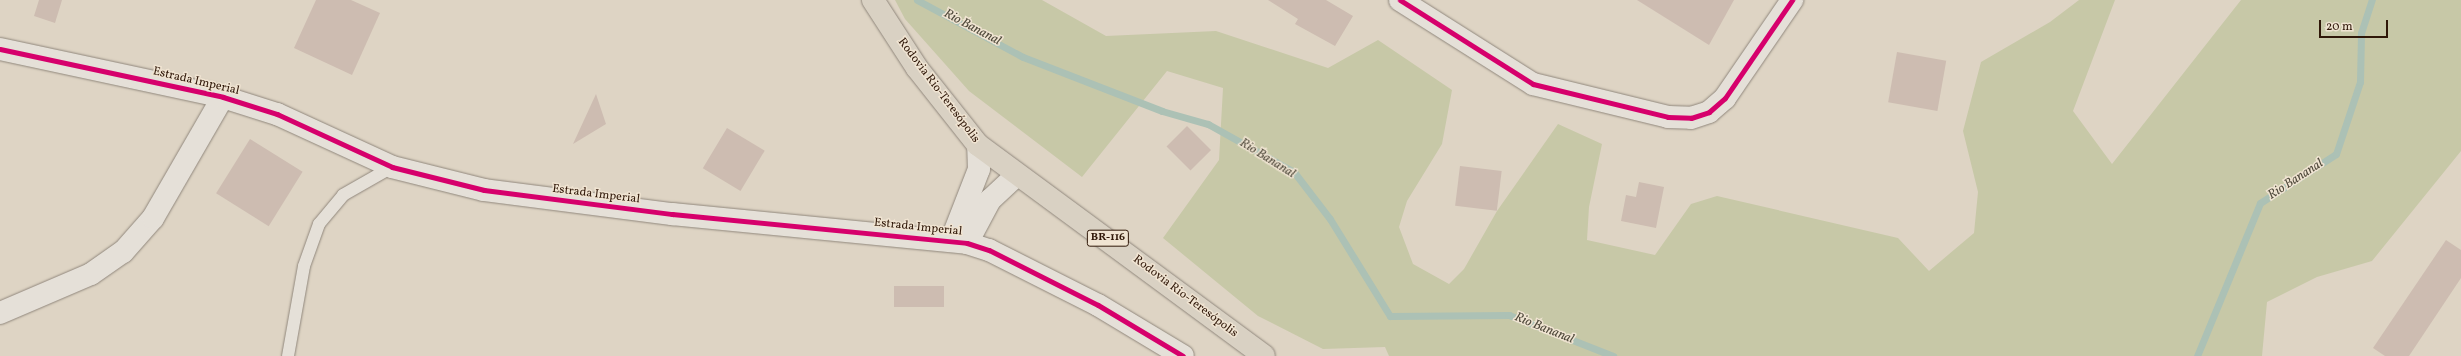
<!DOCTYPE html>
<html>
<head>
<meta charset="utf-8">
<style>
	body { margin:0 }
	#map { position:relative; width:2461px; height:356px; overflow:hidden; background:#ded4c4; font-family:Vollkorn,serif }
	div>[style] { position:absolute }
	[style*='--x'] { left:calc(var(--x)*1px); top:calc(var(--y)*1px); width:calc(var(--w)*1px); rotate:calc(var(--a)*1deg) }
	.green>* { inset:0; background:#c7c8a7 }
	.stream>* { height:7px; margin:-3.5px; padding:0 3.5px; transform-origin:3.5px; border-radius:3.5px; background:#acc1b5 }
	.building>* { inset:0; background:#cdbcb1; transform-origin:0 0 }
	.roads { filter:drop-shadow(0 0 1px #90877c) drop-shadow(0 0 1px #90877c) }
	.lane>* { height:12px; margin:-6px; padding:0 6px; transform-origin:6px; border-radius:6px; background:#e5e0d8 }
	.street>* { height:22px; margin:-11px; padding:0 11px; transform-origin:11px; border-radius:11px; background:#e5e0d8 }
	.secondary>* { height:22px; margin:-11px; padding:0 11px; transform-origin:11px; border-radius:11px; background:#e5e0d8 }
	.highway>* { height:22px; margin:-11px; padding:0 11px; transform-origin:11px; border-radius:11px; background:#d9d1c3 }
	.cycleway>* { height:5px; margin:-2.5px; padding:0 2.5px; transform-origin:2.5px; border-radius:2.5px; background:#d6006c }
	span { translate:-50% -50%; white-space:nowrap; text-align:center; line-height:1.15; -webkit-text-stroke:3px #f0e4d2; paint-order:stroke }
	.shield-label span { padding:1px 3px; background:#f0e4d2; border:1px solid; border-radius:3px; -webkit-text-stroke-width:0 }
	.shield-label { font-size:11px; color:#2f1708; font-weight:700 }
	.street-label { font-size:12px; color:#2f1708 }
	.water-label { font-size:13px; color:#4e483a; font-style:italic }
	.scale { position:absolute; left:2319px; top:20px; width:69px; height:18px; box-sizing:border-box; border:2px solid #2f1708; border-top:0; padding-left:5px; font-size:12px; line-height:14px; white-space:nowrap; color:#2f1708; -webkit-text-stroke:3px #f0e4d2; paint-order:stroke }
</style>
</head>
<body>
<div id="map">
	<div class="green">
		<div style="clip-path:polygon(895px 0,1042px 0,1106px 36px,1216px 31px,1328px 68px,1378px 40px,1452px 90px,1442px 144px,1407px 201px,1399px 227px,1413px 264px,1449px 284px,1464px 269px,1497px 211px,1558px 124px,1602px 144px,1589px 207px,1587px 240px,1655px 255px,1691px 204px,1717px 196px,1898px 238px,1929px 271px,1974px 233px,1978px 192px,1963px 131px,1981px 62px,2050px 22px,2079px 0,2115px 0,2073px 111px,2112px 164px,2241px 0,2461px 0,2461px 151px,2372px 261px,2317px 277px,2267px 302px,2262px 356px,1389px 356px,1385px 347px,1323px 349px,1258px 316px,1163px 238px,1219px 160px,1223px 88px,1167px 71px,1082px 177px,969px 91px,905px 19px)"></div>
	</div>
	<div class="stream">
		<div style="--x:917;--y:0;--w:120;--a:28.3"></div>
		<div style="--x:1023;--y:57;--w:149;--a:21.2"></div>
		<div style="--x:1162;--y:111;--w:48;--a:15.8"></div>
		<div style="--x:1208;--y:124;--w:98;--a:29.2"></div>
		<div style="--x:1294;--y:172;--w:59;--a:52.5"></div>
		<div style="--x:1330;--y:219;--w:114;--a:58.3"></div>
		<div style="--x:1390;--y:316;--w:119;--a:-0.5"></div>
		<div style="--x:1509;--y:315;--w:112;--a:21.5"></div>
		<div style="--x:2197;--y:356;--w:165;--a:-67.6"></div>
		<div style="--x:2260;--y:203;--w:90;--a:-32.8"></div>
		<div style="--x:2336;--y:154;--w:76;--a:-71.6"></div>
		<div style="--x:2360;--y:82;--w:49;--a:-88.8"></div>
		<div style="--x:2361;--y:33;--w:35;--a:-72"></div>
	</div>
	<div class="building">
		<div style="clip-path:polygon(39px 0,62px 0,55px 23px,34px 16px)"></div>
		<div style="clip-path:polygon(316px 0,351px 0,380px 13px,352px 75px,294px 48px)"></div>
		<div style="clip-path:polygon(1268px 0,1326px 0,1353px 16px,1335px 46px,1295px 24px,1298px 19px)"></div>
		<div style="clip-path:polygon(1637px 0,1734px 0,1709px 45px)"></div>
		<div style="left:1897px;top:52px;width:50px;height:51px;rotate:10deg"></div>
		<div style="clip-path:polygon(596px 94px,606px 124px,573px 144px)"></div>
		<div style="left:1187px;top:126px;width:34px;height:29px;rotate:45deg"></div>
		<div style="left:727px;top:128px;width:44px;height:47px;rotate:31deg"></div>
		<div style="left:250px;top:139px;width:62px;height:64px;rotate:32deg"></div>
		<div style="left:1460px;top:166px;width:42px;height:40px;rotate:7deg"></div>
		<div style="clip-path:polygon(1639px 182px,1664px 187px,1656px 228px,1621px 221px,1626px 195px,1636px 197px)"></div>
		<div style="clip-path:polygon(2446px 240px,2461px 250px,2461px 278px,2409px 356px,2385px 356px,2373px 348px)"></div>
		<div style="left:894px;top:286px;width:50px;height:21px"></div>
	</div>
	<div class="roads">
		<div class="lane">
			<div style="--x:288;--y:356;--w:91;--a:-79.9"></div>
			<div style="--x:304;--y:266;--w:45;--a:-70.3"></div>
			<div style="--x:319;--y:224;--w:38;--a:-50"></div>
			<div style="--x:343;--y:195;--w:56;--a:-29.7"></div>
		</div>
		<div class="street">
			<div style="--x:1400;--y:0;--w:157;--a:32.3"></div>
			<div style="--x:1533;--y:84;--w:139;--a:13.7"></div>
			<div style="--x:1668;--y:117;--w:23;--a:2"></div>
			<div style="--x:1691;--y:118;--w:19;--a:-18"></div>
			<div style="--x:1709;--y:112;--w:21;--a:-41"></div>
			<div style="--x:1725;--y:98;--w:119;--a:-55.6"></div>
			<div style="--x:951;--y:241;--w:77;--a:-68.7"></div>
			<div style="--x:979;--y:169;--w:24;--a:-92"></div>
			<div style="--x:967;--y:243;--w:49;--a:-61.9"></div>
			<div style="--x:990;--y:200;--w:37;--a:-43"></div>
			<div style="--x:0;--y:313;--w:99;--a:-23.2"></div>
			<div style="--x:91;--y:274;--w:39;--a:-35"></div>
			<div style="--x:123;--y:252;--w:45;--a:-48.6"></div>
			<div style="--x:153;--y:218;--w:140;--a:-60"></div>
		</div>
		<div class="secondary">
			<div style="--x:0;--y:49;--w:228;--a:12.1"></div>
			<div style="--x:223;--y:97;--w:57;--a:17.5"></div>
			<div style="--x:277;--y:114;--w:127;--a:24.7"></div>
			<div style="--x:392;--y:167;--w:95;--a:14"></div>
			<div style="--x:484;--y:190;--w:190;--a:7.3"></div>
			<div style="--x:672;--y:214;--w:296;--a:5.6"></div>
			<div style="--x:967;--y:243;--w:23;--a:18"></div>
			<div style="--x:989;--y:250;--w:122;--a:26.8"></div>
			<div style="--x:1098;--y:305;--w:99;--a:31"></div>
		</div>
		<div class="highway">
			<div style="--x:873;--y:0;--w:81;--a:57.1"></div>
			<div style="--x:917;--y:68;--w:98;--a:51.6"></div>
			<div style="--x:978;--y:145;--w:355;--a:36.4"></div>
		</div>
	</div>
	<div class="cycleway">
		<div style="--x:1400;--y:0;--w:157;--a:32.3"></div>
		<div style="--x:1533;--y:84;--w:139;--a:13.7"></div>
		<div style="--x:1668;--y:117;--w:23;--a:2"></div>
		<div style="--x:1691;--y:118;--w:19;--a:-18"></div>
		<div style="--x:1709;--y:112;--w:21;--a:-41"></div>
		<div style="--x:1725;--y:98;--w:119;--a:-55.6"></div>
		<div style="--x:0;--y:49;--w:228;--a:12.1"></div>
		<div style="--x:223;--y:97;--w:57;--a:17.5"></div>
		<div style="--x:277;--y:114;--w:127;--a:24.7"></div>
		<div style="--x:392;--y:167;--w:95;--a:14"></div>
		<div style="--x:484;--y:190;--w:190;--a:7.3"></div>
		<div style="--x:672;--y:214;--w:296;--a:5.6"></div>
		<div style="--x:967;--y:243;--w:23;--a:18"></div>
		<div style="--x:989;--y:250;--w:122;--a:26.8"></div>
		<div style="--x:1098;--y:305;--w:99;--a:31"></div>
	</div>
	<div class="shield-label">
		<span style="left:1108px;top:238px">BR-116</span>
	</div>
	<div class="street-label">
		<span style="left:196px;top:82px;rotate:13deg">Estrada Imperial</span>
		<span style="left:938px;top:91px;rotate:53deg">Rodovia Rio-Teresópolis</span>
		<span style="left:596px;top:195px;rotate:7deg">Estrada Imperial</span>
		<span style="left:918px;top:228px;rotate:6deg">Estrada Imperial</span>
		<span style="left:1185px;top:297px;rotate:37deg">Rodovia Rio-Teresópolis</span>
	</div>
	<div class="water-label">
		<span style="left:972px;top:28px;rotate:28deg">Rio Bananal</span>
		<span style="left:1267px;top:159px;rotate:32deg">Rio Bananal</span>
		<span style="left:2296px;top:180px;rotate:-33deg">Rio Bananal</span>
		<span style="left:1544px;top:329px;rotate:22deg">Rio Bananal</span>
	</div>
	<div class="scale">20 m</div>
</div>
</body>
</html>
